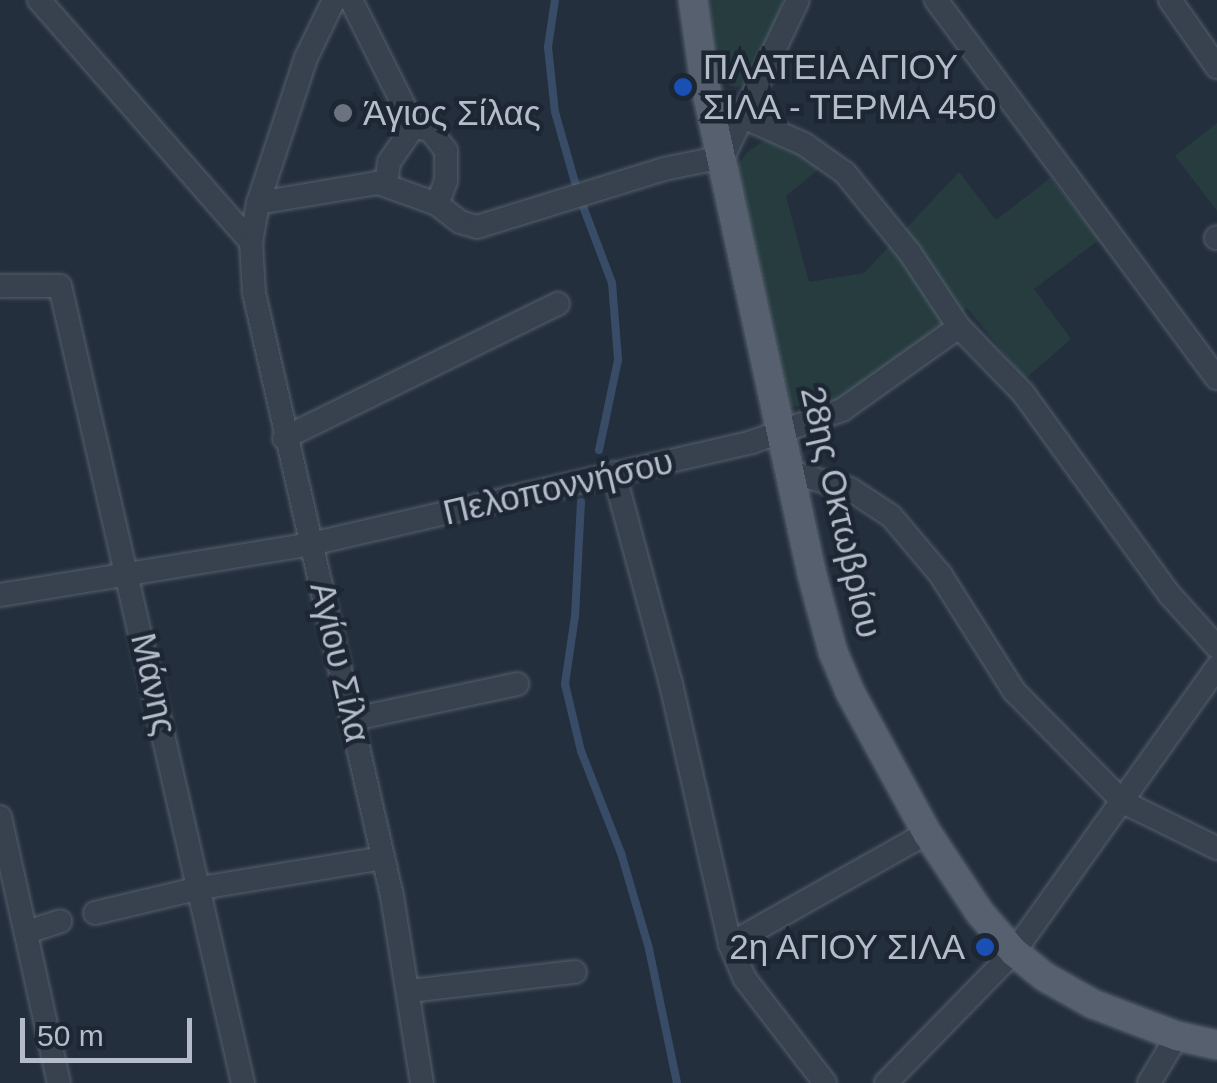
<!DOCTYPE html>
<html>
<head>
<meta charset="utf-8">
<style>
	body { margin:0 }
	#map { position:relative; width:1217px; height:1083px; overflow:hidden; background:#242f3e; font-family:Arial,sans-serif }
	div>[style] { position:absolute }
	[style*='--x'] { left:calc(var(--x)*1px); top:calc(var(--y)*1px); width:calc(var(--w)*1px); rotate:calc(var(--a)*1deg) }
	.green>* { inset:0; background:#263c3f }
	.stream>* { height:8px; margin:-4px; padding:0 4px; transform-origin:4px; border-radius:4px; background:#394c67 }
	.roads { filter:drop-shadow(0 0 2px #565f6c) drop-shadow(0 0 2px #565f6c) }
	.minor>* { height:22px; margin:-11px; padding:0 11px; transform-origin:11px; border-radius:11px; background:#38414e }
	.major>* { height:28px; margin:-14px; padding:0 14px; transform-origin:14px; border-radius:14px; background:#56606e }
	.dots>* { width:28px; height:28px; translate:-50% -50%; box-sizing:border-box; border:5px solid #1d2633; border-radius:50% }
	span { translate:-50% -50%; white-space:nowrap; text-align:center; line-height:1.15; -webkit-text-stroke:9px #1d2633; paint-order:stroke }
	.poi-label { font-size:35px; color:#b4bcc9 }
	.left { translate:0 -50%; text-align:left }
	.right { translate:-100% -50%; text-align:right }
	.street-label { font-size:35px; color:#b4bcc9 }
	.scale { position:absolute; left:20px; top:1018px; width:172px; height:45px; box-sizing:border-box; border:5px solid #b4bcc9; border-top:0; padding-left:12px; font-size:30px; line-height:35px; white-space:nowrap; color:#b4bcc9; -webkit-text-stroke:8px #1d2633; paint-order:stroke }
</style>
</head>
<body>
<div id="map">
	<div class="green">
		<div style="clip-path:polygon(701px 0,783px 0,756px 78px,736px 88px,720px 80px)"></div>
		<div style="clip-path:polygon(1217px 123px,1217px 211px,1175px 156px)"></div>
		<div style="clip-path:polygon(769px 137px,794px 145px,821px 167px,786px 196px,809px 282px,864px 273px,959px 172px,996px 220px,1050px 178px,1100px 239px,1034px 289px,1071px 339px,1025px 379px,967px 308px,843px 399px,791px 407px,735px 170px,746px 153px)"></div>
	</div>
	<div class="stream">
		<div style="--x:555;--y:0;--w:48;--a:98.5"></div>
		<div style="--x:548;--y:47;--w:65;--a:83.9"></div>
		<div style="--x:555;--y:112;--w:84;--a:74.1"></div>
		<div style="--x:578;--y:193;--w:96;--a:69.3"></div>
		<div style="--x:612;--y:283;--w:77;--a:85.5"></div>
		<div style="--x:618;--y:360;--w:92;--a:101.9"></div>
		<div style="--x:581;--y:502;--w:114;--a:93"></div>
		<div style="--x:575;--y:616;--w:69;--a:98.4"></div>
		<div style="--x:565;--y:684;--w:69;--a:76.6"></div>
		<div style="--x:581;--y:751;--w:110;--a:68.6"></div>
		<div style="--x:621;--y:853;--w:100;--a:73.7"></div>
		<div style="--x:649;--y:949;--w:137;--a:78.2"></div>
	</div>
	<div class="roads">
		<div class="minor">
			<div style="--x:39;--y:0;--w:322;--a:48.8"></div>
			<div style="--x:334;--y:0;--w:64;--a:115.8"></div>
			<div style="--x:306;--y:58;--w:153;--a:108.3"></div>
			<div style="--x:258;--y:203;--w:40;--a:100"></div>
			<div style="--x:251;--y:242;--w:51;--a:86.6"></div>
			<div style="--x:254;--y:293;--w:619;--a:77.11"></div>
			<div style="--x:392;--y:896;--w:189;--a:80.9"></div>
			<div style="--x:351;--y:0;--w:141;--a:63.4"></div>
			<div style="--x:414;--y:126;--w:18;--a:16"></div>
			<div style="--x:431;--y:131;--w:25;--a:53"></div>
			<div style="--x:446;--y:151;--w:30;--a:90"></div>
			<div style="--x:446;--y:181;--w:25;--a:111"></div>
			<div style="--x:437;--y:204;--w:29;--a:38"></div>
			<div style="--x:460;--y:222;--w:18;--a:16"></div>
			<div style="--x:477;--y:227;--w:196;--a:-17.2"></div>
			<div style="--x:664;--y:169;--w:60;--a:-11.5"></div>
			<div style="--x:723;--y:157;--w:174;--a:-64.5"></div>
			<div style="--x:936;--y:0;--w:471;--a:53.4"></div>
			<div style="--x:1170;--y:0;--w:82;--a:55"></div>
			<div style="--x:745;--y:118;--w:64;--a:23.8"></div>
			<div style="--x:804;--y:144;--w:50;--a:35.3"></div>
			<div style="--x:845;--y:173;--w:103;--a:50.9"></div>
			<div style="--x:910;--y:253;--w:89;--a:56.5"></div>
			<div style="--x:959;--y:327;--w:92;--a:45.9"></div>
			<div style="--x:1023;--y:393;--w:250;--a:54"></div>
			<div style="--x:1170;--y:595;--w:70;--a:47.9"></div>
			<div style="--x:386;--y:184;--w:22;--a:-82"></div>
			<div style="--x:389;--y:162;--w:44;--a:-55.2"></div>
			<div style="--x:258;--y:203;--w:122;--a:-9.5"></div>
			<div style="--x:378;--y:183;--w:63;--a:19.6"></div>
			<div style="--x:1216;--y:238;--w:1;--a:-45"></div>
			<div style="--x:0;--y:286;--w:60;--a:0"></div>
			<div style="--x:60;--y:286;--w:818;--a:77.07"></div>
			<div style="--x:284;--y:438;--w:305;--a:-26.1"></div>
			<div style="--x:790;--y:472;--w:62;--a:15.8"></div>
			<div style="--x:850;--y:489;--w:49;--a:33.4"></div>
			<div style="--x:891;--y:516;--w:76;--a:49.8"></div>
			<div style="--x:940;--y:574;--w:138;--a:57.7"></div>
			<div style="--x:1014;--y:691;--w:156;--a:45.5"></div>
			<div style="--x:1123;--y:802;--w:105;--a:26.1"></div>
			<div style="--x:614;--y:473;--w:219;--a:74.9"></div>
			<div style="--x:671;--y:684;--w:267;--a:77.2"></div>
			<div style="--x:730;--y:944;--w:38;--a:67"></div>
			<div style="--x:745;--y:979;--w:131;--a:52.4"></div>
			<div style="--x:0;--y:595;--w:315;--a:-9.3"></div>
			<div style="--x:311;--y:544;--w:453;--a:-13"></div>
			<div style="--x:752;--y:442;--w:96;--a:-19.6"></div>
			<div style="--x:842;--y:410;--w:143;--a:-35.4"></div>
			<div style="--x:354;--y:719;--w:167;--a:-12.1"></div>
			<div style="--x:0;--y:817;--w:272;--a:77.5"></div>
			<div style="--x:95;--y:913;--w:108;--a:-13.4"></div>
			<div style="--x:200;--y:888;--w:185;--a:-9.3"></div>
			<div style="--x:27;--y:932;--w:35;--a:-18"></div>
			<div style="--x:730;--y:944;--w:226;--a:-29.4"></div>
			<div style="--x:410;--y:991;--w:166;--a:-6.6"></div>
			<div style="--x:886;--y:1083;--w:183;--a:-45.7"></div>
			<div style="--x:1014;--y:952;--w:350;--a:-54.5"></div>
			<div style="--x:1149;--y:1083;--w:55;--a:-59.2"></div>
		</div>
		<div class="major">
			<div style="--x:693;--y:0;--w:85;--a:81.9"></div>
			<div style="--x:705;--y:84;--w:498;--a:77.7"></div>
			<div style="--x:811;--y:571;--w:84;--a:74.8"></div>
			<div style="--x:833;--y:652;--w:43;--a:67"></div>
			<div style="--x:850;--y:692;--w:161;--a:61.4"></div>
			<div style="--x:927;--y:833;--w:96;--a:56.5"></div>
			<div style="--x:980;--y:913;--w:52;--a:48.9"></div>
			<div style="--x:1014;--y:952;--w:40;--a:39"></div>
			<div style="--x:1045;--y:977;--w:55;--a:29.4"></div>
			<div style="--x:1093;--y:1004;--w:90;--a:20.9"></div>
			<div style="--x:1177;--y:1036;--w:41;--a:12.7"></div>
		</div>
	</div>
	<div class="dots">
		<div style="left:683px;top:87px;background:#1a4fb4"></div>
		<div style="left:343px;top:113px;background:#6b7280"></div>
		<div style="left:985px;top:947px;background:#1a4fb4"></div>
	</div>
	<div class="poi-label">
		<span class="left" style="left:703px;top:87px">ΠΛΑΤΕΙΑ ΑΓΙΟΥ<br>ΣΙΛΑ - ΤΕΡΜΑ 450</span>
		<span class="left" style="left:363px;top:113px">Άγιος Σίλας</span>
		<span class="right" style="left:965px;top:947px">2η ΑΓΙΟΥ ΣΙΛΑ</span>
	</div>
	<div class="street-label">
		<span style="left:558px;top:487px;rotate:-13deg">Πελοποννήσου</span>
		<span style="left:841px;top:512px;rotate:77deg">28ης Οκτωβρίου</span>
		<span style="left:340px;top:662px;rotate:77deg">Αγίου Σίλα</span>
		<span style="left:154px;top:684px;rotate:77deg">Μάνης</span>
	</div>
	<div class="scale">50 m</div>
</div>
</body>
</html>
